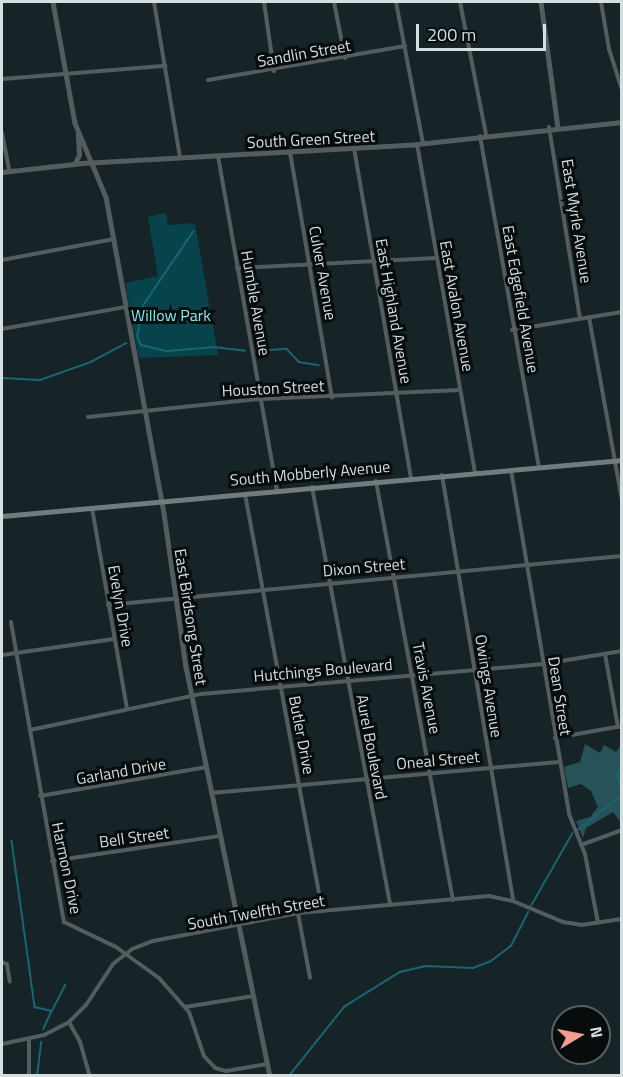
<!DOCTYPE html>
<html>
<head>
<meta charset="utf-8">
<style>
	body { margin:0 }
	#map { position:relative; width:623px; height:1077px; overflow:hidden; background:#172427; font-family:"Titillium Web",sans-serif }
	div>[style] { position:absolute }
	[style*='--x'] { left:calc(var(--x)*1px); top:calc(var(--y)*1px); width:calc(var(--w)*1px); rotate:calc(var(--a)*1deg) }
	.green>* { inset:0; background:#07434b }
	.forest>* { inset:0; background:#265259 }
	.stream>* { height:1.5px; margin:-0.75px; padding:0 0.75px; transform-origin:0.75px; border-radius:0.75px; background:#156772 }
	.minor>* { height:4px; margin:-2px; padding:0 2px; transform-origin:2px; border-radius:2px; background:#555c5d }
	.tertiary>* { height:4.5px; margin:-2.25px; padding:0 2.25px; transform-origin:2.25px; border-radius:2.25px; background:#555c5d }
	.secondary>* { height:5px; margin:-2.5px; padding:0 2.5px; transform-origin:2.5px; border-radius:2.5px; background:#727c7e }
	span { translate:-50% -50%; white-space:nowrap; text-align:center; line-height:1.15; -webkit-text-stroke:6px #070c0d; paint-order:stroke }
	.street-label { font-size:16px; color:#d6dee0 }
	.park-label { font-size:16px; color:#89e9f8 }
	.frame { position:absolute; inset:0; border:3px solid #d6dee0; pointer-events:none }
	.north { position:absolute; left:551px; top:1005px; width:60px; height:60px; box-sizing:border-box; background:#070c0d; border:2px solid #5a6061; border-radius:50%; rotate:80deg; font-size:16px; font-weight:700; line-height:24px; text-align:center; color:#d6dee0 }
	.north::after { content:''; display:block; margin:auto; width:21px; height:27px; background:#f59c90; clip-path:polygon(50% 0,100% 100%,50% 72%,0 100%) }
	.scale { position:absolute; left:416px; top:24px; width:130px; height:27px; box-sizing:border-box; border:3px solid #d6dee0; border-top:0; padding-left:8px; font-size:18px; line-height:21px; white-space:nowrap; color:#d6dee0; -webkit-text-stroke:4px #070c0d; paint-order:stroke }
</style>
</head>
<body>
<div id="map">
	<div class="green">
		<div style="clip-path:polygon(166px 213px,168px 225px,195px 223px,218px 355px,139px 358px,125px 283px,158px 276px,148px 217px)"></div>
	</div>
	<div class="forest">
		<div style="clip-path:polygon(585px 744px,600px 753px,604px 745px,616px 752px,621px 745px,622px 824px,613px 812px,586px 828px,583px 838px,576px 821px,590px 817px,598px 807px,591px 791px,581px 784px,568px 788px,564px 767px,580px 762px)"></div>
	</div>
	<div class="stream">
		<div style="--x:144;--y:304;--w:87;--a:-55.8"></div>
		<div style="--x:137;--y:337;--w:32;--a:-79"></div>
		<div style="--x:138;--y:337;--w:9;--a:69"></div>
		<div style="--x:141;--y:345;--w:28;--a:13"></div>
		<div style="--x:168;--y:351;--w:46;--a:-5"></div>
		<div style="--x:214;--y:347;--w:31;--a:7"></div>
		<div style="--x:256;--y:351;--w:31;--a:-4"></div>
		<div style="--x:287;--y:349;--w:18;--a:47"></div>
		<div style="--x:299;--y:362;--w:20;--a:9"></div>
		<div style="--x:2;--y:378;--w:38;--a:3"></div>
		<div style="--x:40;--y:380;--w:54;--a:-19.4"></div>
		<div style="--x:91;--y:362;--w:40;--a:-28"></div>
		<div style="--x:622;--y:768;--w:8;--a:120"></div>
		<div style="--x:618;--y:775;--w:16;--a:76"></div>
		<div style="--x:578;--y:830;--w:56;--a:-38.5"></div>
		<div style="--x:12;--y:841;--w:168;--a:82.1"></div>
		<div style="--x:35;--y:1007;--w:17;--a:13"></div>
		<div style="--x:52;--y:1011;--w:20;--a:114"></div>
		<div style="--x:531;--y:906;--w:83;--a:-60.3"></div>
		<div style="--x:52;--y:1011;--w:29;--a:-63"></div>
		<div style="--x:37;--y:1076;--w:34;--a:-83"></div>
		<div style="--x:289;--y:1076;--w:88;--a:-51.4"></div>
		<div style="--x:344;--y:1007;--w:66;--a:-32"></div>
		<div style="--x:400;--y:972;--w:26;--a:-13"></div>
		<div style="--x:425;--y:966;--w:48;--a:2.4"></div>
		<div style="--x:473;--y:968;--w:19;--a:-21"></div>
		<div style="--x:491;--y:961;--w:25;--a:-37"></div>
		<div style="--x:511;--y:946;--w:38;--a:-63"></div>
	</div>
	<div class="minor">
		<div style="--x:154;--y:2;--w:158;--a:80.5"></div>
		<div style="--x:264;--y:2;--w:70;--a:81.8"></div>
		<div style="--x:334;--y:2;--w:57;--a:78.9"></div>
		<div style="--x:396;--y:2;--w:144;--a:79.2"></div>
		<div style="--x:460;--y:2;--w:136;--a:78.9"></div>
		<div style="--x:601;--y:2;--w:48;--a:80.3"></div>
		<div style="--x:609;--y:49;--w:43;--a:72.4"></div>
		<div style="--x:2;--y:79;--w:164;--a:-4.6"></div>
		<div style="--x:208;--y:80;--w:200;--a:-9.8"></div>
		<div style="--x:549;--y:127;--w:193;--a:80.8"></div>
		<div style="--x:2;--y:133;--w:38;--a:79"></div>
		<div style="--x:480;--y:136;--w:335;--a:79.9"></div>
		<div style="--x:417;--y:144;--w:333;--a:80"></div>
		<div style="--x:354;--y:148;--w:334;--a:80.2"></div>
		<div style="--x:290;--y:152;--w:249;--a:80.3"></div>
		<div style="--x:218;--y:156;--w:339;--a:80"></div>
		<div style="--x:2;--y:260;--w:114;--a:-10.6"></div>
		<div style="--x:237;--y:268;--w:199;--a:-2.9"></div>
		<div style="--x:589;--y:317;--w:186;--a:79.8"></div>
		<div style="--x:2;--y:329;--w:126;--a:-10.1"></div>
		<div style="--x:512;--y:330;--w:111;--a:-9.3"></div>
		<div style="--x:88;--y:417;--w:173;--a:-6"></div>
		<div style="--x:260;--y:399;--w:200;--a:-2.6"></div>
		<div style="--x:511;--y:470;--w:349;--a:80.4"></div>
		<div style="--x:569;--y:814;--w:43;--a:68.2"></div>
		<div style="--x:585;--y:854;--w:70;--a:79.3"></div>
		<div style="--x:442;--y:475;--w:432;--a:80.5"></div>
		<div style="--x:376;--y:481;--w:426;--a:79.6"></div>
		<div style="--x:312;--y:487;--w:425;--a:79.4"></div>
		<div style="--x:245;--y:494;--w:424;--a:79.5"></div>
		<div style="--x:92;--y:508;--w:203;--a:80.1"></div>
		<div style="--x:108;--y:605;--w:516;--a:-5.45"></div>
		<div style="--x:11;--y:622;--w:305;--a:80"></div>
		<div style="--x:64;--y:922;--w:58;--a:25.7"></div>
		<div style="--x:116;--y:947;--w:53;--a:35.8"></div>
		<div style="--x:159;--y:978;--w:45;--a:48.6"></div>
		<div style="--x:189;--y:1012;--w:46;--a:71.2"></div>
		<div style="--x:204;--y:1056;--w:16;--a:47"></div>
		<div style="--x:215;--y:1068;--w:11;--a:15"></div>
		<div style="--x:226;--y:1071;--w:42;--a:-9.7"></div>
		<div style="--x:605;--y:654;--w:74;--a:79.9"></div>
		<div style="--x:2;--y:655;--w:113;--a:-8.1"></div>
		<div style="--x:30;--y:730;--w:175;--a:-11.9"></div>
		<div style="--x:201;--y:694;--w:343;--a:-5"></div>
		<div style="--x:543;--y:664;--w:80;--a:-9.3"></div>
		<div style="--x:555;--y:738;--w:68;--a:-10.2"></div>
		<div style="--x:211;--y:793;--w:349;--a:-5.1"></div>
		<div style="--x:40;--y:796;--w:169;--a:-9.9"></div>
		<div style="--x:581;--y:845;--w:44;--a:-20.1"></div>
		<div style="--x:52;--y:861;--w:170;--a:-8.5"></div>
		<div style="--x:298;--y:913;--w:66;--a:79.5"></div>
		<div style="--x:2;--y:962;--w:5;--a:22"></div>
		<div style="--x:7;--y:964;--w:18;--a:81"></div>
		<div style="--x:185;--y:1007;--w:69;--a:-9.2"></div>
		<div style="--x:69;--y:1022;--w:23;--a:61"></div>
		<div style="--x:80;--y:1042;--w:35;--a:74"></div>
		<div style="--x:2;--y:1044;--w:43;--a:-12.1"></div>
		<div style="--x:44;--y:1035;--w:28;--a:-27"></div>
		<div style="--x:69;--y:1022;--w:24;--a:-45"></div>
		<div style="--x:86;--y:1005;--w:49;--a:-56.6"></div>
		<div style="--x:113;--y:964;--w:24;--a:-38"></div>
		<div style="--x:132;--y:949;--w:22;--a:-21"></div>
		<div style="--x:153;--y:941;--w:148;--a:-10.9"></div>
		<div style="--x:298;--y:913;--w:192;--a:-5.1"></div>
		<div style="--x:489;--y:896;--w:25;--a:12"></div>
		<div style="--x:513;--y:901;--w:54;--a:22.8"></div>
		<div style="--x:563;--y:922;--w:18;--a:9"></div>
		<div style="--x:581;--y:925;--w:41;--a:-8.3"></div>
		<div style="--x:29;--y:1076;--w:37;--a:-90"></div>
	</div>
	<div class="tertiary">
		<div style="--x:53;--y:2;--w:123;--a:79.7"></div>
		<div style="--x:75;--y:123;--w:80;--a:67.3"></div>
		<div style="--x:106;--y:197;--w:321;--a:79.6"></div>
		<div style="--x:164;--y:513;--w:156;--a:81.9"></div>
		<div style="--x:186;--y:667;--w:418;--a:78.4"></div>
		<div style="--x:541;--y:2;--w:126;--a:82.3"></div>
		<div style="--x:75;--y:163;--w:9;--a:-63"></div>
		<div style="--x:79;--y:155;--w:21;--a:-93"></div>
		<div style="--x:2;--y:172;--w:81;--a:-6.4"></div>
		<div style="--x:82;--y:163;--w:336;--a:-3.2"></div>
		<div style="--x:417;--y:144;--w:206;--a:-6.1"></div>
	</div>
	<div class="secondary">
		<div style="--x:2;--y:516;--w:623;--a:-5.16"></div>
	</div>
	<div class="street-label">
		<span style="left:304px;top:53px;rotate:-10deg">Sandlin Street</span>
		<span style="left:311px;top:139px;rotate:-3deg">South Green Street</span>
		<span style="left:577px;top:221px;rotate:81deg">East Myrle Avenue</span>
		<span style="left:323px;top:273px;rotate:80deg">Culver Avenue</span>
		<span style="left:521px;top:299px;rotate:80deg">East Edgefield Avenue</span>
		<span style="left:256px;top:303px;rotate:80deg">Humble Avenue</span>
		<span style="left:457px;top:306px;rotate:80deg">East Avalon Avenue</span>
		<span style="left:394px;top:311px;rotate:80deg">East Highland Avenue</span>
		<span style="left:273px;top:388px;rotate:-3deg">Houston Street</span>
		<span style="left:310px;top:473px;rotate:-5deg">South Mobberly Avenue</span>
		<span style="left:364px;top:567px;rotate:-5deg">Dixon Street</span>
		<span style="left:121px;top:606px;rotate:80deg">Evelyn Drive</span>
		<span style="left:191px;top:617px;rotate:81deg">East Birdsong Street</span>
		<span style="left:323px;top:670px;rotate:-5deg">Hutchings Boulevard</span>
		<span style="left:489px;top:686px;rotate:81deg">Owings Avenue</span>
		<span style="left:427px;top:688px;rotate:79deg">Travis Avenue</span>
		<span style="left:560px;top:696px;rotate:81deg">Dean Street</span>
		<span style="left:302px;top:735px;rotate:79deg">Butler Drive</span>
		<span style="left:372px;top:747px;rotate:79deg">Aurel Boulevard</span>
		<span style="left:438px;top:760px;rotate:-5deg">Oneal Street</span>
		<span style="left:121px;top:771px;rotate:-10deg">Garland Drive</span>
		<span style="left:134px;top:837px;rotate:-8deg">Bell Street</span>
		<span style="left:67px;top:868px;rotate:78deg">Harmon Drive</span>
		<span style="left:256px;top:912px;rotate:-10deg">South Twelfth Street</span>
	</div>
	<div class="park-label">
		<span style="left:171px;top:315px">Willow Park</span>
	</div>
	<div class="frame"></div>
	<div class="north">N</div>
	<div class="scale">200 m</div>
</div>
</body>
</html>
